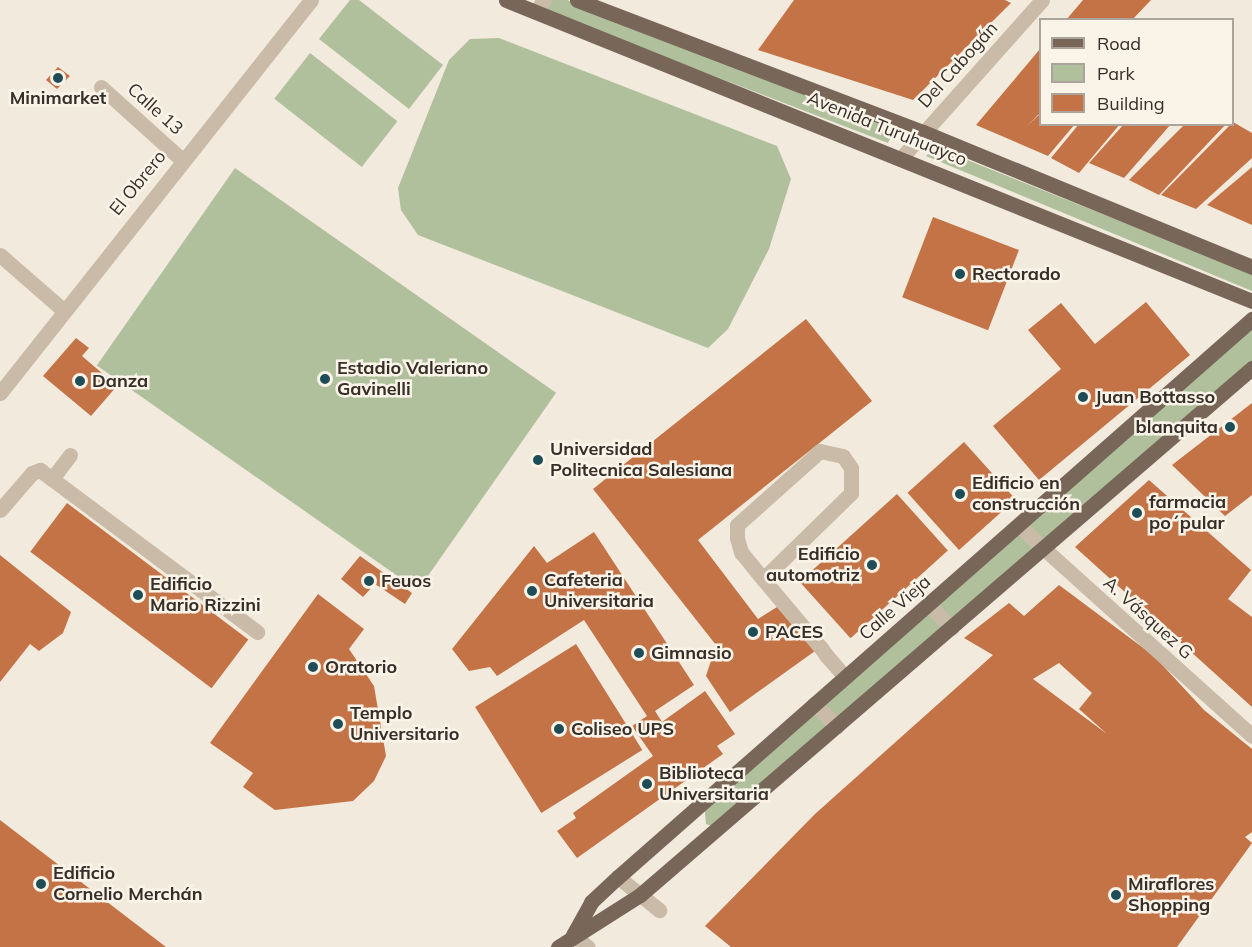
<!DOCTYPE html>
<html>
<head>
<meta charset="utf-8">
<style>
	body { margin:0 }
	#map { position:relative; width:1252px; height:947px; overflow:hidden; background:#f2eadc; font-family:Mulish,sans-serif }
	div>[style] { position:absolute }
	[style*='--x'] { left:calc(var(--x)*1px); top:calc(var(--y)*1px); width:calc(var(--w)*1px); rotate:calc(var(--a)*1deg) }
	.green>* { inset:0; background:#b0c09c; transform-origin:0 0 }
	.building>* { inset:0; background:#c47347; transform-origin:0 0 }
	.minor>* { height:15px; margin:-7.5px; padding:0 7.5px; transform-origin:7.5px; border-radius:7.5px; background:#cabba8 }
	.major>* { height:15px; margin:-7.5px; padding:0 7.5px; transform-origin:7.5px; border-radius:7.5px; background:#786759 }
	.dots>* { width:16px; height:16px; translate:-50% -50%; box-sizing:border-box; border:3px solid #f9f3e8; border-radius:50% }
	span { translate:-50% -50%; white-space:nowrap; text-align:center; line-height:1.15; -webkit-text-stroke:5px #f9f3e8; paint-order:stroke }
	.street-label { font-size:18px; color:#362e28 }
	.poi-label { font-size:18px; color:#362e28; font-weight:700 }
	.left { translate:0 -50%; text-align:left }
	.right { translate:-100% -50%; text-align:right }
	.legend { position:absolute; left:1039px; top:18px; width:195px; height:108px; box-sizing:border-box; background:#f9f3e8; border:2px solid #aba49b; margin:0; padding:8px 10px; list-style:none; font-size:18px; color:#362e28 }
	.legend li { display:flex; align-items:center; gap:12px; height:30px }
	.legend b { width:30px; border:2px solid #aba49b }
</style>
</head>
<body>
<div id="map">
	<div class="green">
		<div style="clip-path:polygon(350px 0,359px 0,443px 65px,409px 109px,319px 39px)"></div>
		<div style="clip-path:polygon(548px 0,567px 0,895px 128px,888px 143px,542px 10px)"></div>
		<div style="clip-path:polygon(499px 38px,777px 146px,791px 179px,769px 249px,728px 329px,708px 348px,418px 235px,401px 210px,398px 188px,449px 60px,470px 39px)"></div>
		<div style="left:310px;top:53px;width:111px;height:58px;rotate:38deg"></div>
		<div style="clip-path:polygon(935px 147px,1252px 274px,1252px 291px,926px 156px)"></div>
		<div style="left:235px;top:168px;width:392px;height:241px;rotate:35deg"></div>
		<div style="clip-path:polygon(1252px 319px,1252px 369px,712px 826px,706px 824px,704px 801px)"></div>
	</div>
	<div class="building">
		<div style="clip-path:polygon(794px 0,1005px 0,1011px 3px,913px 100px,758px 50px)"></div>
		<div style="clip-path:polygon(1083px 0,1151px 0,1132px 20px,1066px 20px)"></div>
		<div style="clip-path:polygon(1040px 49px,1040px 113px,1026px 127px,1040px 114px,1040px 124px,1075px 124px,1048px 156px,976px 125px)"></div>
		<div style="clip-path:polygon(58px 67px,70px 76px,57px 89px,46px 80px)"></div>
		<div style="clip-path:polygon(1233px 122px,1252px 133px,1252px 158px,1196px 209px,1161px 195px)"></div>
		<div style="clip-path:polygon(1079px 124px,1120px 124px,1079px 173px,1051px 158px)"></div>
		<div style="clip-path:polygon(1124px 124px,1171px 124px,1124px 178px,1089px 163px)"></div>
		<div style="clip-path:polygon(1185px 124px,1226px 124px,1159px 195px,1129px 180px)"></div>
		<div style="clip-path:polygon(1252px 167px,1252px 225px,1207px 205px)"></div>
		<div style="left:933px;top:217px;width:92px;height:86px;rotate:21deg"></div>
		<div style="clip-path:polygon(1146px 302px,1190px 355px,1039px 480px,993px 426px,1061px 369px,1028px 330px,1061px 303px,1095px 344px)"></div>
		<div style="clip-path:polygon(806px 319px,872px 401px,698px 540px,758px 619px,777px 607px,815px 651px,730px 712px,706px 676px,716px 645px,593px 489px)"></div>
		<div style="clip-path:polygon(76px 338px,89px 348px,82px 356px,117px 386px,91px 416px,43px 376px)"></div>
		<div style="clip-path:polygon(1252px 403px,1252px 495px,1225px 516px,1172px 465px)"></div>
		<div style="left:964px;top:442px;width:77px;height:76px;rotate:48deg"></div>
		<div style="clip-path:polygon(1149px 480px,1251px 570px,1228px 599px,1252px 617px,1252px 707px,1075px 547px)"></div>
		<div style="left:897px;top:494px;width:76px;height:131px;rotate:48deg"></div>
		<div style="left:67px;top:503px;width:227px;height:61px;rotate:37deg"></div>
		<div style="clip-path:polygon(594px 532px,694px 685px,655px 711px,662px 722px,705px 691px,735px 734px,717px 746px,723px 754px,577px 858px,557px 831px,576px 818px,573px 813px,653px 756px,632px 726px,647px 716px,584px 620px,497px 676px,490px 667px,469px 671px,452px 649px,534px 546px,547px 563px)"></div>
		<div style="clip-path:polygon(0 555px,71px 612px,63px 633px,39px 651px,30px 644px,0 682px)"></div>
		<div style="clip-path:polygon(360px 556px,412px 593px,405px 604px,375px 584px,363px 597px,341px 579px)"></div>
		<div style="clip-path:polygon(evenodd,1059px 585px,1154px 656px,1204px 710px,1252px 749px,1252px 832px,1245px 837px,1252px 843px,1177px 947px,731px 947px,705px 926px,815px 814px,993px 655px,964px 638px,1009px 603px,1024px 616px,1059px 585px,1059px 663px,1092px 693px,1079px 709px,1107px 734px,1033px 679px,1059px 663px)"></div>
		<div style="clip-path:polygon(318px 594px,364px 629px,349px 649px,374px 686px,386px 756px,374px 781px,353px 801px,275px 810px,243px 787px,253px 773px,210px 743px)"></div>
		<div style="left:576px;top:644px;width:125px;height:119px;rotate:58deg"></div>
		<div style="clip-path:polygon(0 820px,166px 947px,0 947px)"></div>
	</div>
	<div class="minor">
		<div style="--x:536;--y:11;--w:14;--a:-54"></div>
		<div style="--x:101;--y:87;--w:109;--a:42"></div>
		<div style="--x:903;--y:156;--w:209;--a:-48.3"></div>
		<div style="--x:0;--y:255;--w:82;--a:41.1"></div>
		<div style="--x:0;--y:393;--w:501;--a:-51.64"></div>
		<div style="--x:70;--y:455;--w:30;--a:127"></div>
		<div style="--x:52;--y:479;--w:256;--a:36.7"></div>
		<div style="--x:0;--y:510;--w:49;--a:-49.1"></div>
		<div style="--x:32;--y:473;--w:9;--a:-21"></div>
		<div style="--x:40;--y:470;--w:15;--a:37"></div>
		<div style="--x:1020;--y:527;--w:312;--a:42"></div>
		<div style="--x:763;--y:579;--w:123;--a:-44.3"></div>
		<div style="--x:851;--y:493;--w:25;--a:-90"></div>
		<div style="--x:851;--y:468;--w:14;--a:-124"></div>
		<div style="--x:843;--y:456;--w:24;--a:-168"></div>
		<div style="--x:820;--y:451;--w:111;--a:138.3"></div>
		<div style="--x:737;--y:525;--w:13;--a:90"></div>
		<div style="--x:737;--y:538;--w:15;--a:74"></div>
		<div style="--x:741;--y:552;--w:35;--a:51"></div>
		<div style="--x:763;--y:579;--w:90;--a:50"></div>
		<div style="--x:821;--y:648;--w:9;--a:54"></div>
		<div style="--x:826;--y:655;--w:29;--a:49"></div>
		<div style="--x:929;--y:605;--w:32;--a:46"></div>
		<div style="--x:814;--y:704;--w:32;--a:44"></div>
		<div style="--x:618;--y:877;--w:53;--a:38.8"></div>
		<div style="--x:573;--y:935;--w:19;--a:39"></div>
	</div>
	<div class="major">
		<div style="--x:506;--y:0;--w:804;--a:21.97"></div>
		<div style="--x:577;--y:0;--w:370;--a:20.9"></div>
		<div style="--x:923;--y:132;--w:356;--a:22.3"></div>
		<div style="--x:573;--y:935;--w:38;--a:-61"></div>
		<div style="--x:591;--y:902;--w:37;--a:-43"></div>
		<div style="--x:618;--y:877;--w:845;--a:-41.35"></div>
		<div style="--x:558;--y:947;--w:97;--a:-32.4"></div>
		<div style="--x:640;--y:895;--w:808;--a:-40.73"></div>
	</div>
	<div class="dots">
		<div style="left:58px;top:78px;background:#1e4d57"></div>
		<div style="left:960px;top:274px;background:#1e4d57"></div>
		<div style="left:325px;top:379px;background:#1e4d57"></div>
		<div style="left:80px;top:381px;background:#1e4d57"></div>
		<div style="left:1083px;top:397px;background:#1e4d57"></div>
		<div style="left:1230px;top:427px;background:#1e4d57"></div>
		<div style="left:538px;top:460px;background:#1e4d57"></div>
		<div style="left:960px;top:494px;background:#1e4d57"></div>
		<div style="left:1137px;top:513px;background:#1e4d57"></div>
		<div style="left:872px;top:565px;background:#1e4d57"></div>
		<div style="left:369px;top:581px;background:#1e4d57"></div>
		<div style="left:532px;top:591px;background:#1e4d57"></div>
		<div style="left:138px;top:595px;background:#1e4d57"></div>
		<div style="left:753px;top:632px;background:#1e4d57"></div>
		<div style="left:639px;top:653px;background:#1e4d57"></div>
		<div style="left:313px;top:667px;background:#1e4d57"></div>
		<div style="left:338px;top:724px;background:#1e4d57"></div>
		<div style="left:559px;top:729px;background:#1e4d57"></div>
		<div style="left:647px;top:784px;background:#1e4d57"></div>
		<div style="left:41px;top:884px;background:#1e4d57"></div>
		<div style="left:1116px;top:895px;background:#1e4d57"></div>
	</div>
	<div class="street-label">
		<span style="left:958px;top:65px;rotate:-48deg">Del Cabogán</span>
		<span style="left:155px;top:109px;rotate:42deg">Calle 13</span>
		<span style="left:887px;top:129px;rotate:22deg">Avenida Turuhuayco</span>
		<span style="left:138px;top:183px;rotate:-51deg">El Obrero</span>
		<span style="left:895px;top:608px;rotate:-41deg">Calle Vieja</span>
		<span style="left:1148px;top:618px;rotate:42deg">A. Vásquez G</span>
	</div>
	<div class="poi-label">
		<span style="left:58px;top:98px">Minimarket</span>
		<span class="left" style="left:972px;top:274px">Rectorado</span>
		<span class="left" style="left:337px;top:379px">Estadio Valeriano<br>Gavinelli</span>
		<span class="left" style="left:92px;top:381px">Danza</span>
		<span class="left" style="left:1095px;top:397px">Juan Bottasso</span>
		<span class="right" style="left:1218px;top:427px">blanquita</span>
		<span class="left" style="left:550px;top:460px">Universidad<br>Politecnica Salesiana</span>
		<span class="left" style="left:972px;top:494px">Edificio en<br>construcción</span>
		<span class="left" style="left:1149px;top:513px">farmacia<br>po´pular</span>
		<span class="right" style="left:860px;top:565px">Edificio<br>automotriz</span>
		<span class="left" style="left:381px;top:581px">Feuos</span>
		<span class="left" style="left:544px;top:591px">Cafeteria<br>Universitaria</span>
		<span class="left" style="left:150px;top:595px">Edificio<br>Mario Rizzini</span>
		<span class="left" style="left:765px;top:632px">PACES</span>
		<span class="left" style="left:651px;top:653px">Gimnasio</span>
		<span class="left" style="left:325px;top:667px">Oratorio</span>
		<span class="left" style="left:350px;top:724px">Templo<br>Universitario</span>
		<span class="left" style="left:571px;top:729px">Coliseo UPS</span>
		<span class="left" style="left:659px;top:784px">Biblioteca<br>Universitaria</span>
		<span class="left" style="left:53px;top:884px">Edificio<br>Cornelio Merchán</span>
		<span class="left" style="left:1128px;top:895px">Miraflores<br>Shopping</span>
	</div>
	<ul class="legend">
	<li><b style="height:8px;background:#786759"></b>Road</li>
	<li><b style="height:16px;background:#b0c09c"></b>Park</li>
	<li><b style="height:16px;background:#c47347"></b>Building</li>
	</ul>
</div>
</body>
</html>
